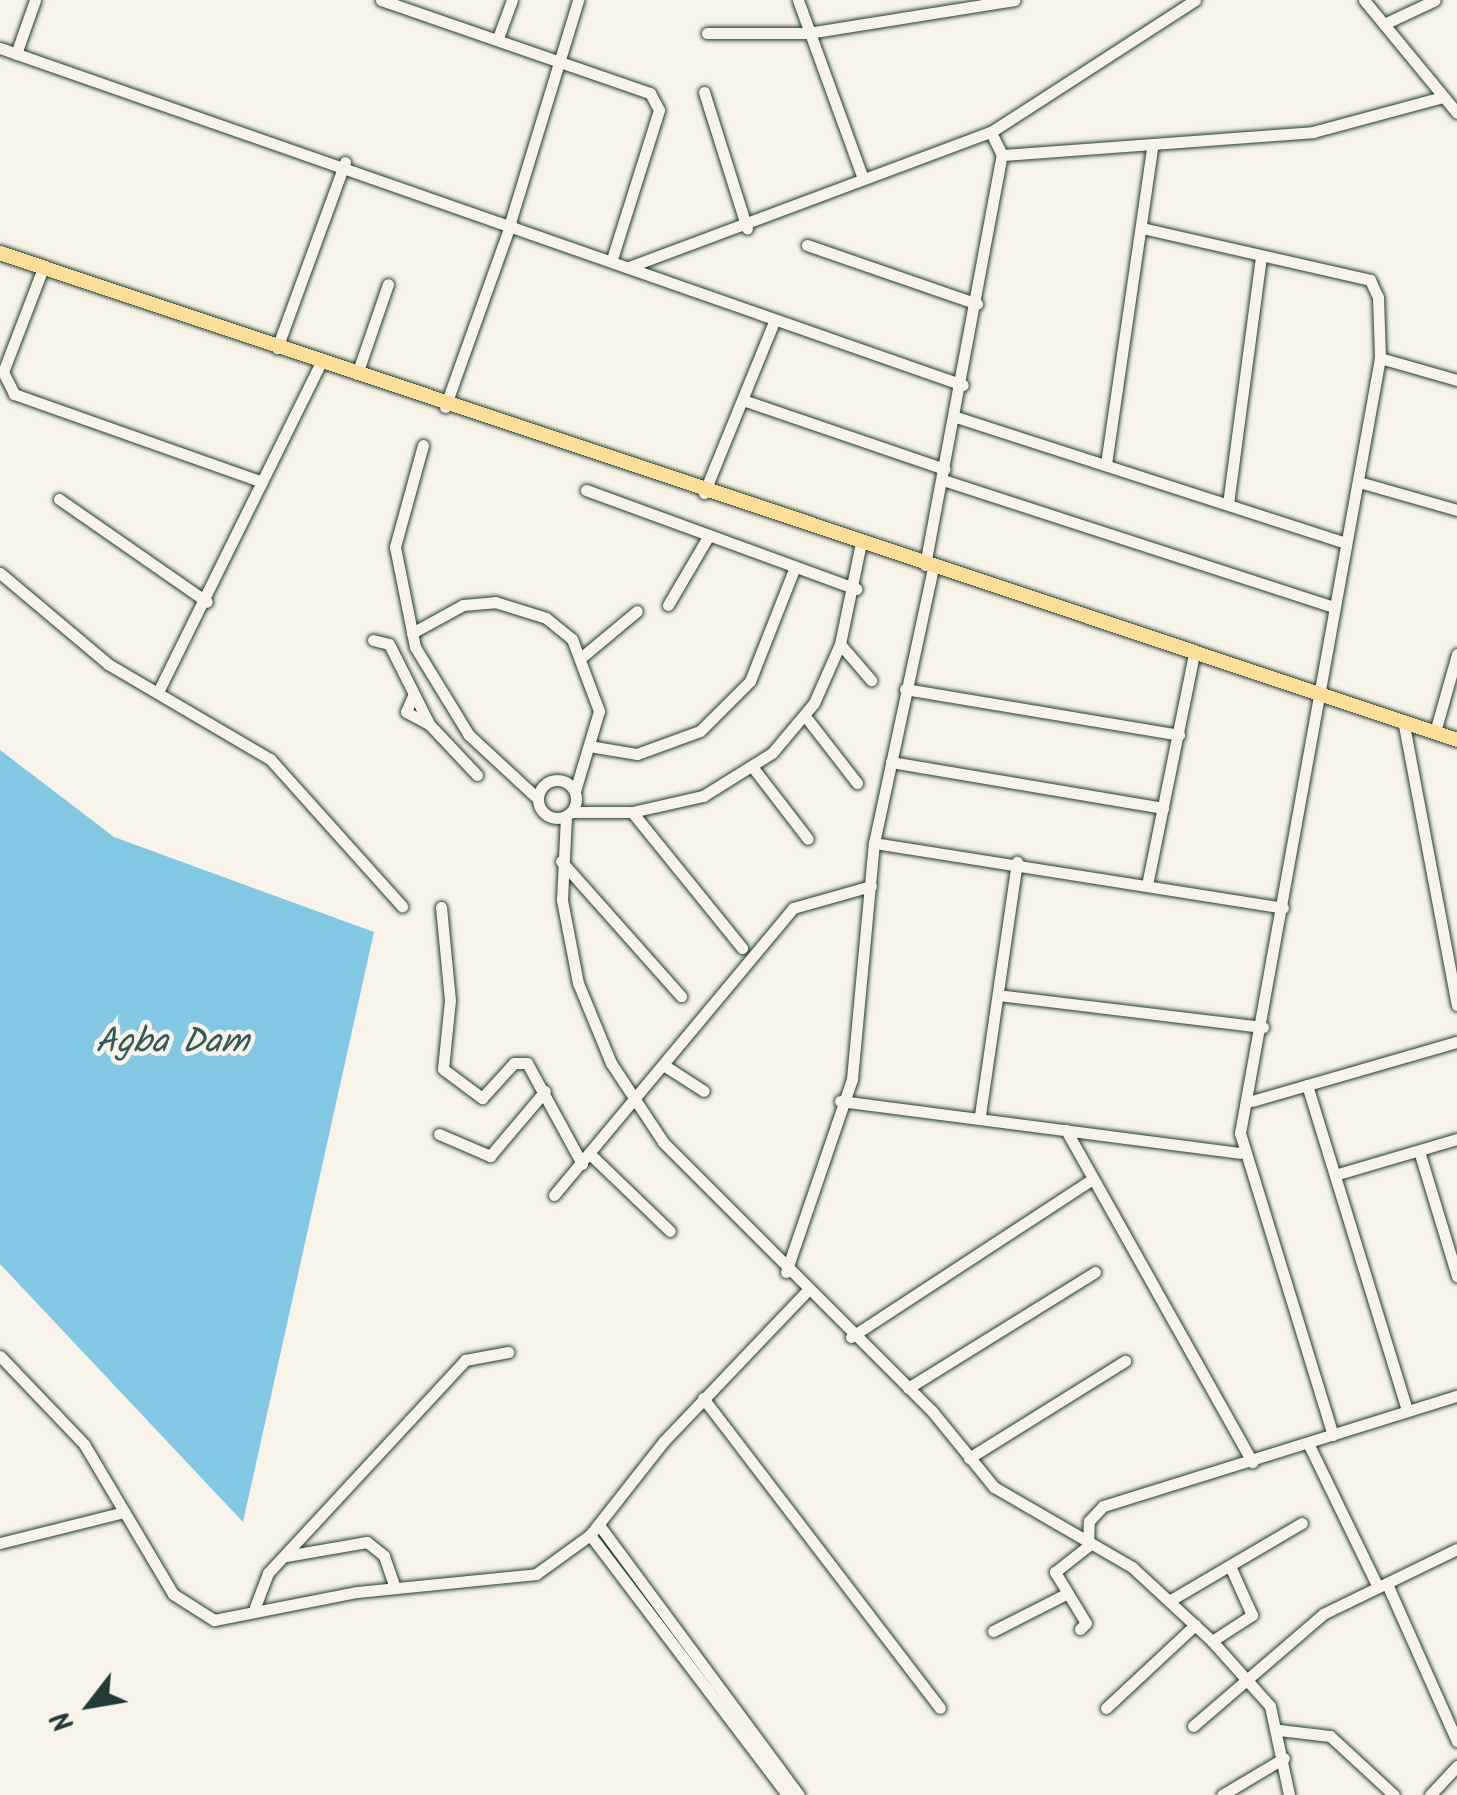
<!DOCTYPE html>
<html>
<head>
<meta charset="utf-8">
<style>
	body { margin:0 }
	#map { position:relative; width:1457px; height:1795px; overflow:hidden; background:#f7f3e8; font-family:Kalam,sans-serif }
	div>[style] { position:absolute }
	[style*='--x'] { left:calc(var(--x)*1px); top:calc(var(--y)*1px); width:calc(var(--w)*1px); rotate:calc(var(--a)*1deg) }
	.water>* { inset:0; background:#82c7e3 }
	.roads { filter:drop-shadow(0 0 2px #1f3d34) drop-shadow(0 0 2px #1f3d34) }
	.minor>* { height:11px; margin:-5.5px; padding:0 5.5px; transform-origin:5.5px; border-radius:5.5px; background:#f7f3e8 }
	.minor>.ring { margin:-5.5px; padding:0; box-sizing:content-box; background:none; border:11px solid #f7f3e8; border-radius:50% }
	.major>* { height:14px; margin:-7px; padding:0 7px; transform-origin:7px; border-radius:7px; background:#fdde96 }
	span { translate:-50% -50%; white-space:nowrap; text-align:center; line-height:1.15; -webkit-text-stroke:9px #f7f3e8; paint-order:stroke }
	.water-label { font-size:35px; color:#335957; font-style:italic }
	.north { position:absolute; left:40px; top:1655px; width:100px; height:100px; -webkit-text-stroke:8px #f7f3e8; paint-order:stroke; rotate:239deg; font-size:28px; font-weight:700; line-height:40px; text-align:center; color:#1f3d34 }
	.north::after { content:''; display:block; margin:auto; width:35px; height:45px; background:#1f3d34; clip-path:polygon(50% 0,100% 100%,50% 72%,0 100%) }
</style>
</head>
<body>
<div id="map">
	<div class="water">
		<div style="clip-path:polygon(0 750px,114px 837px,374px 932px,243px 1522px,0 1264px)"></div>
	</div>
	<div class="roads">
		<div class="minor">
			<div style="--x:381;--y:0;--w:285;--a:19.1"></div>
			<div style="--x:650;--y:93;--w:19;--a:62"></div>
			<div style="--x:659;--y:110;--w:153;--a:107.5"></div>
			<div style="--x:798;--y:0;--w:190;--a:70"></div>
			<div style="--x:1364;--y:0;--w:146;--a:50.5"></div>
			<div style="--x:1384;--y:24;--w:56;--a:-25.2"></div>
			<div style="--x:707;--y:33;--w:101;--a:0"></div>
			<div style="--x:808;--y:33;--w:209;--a:-9.1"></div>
			<div style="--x:498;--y:38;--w:40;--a:-69.8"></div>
			<div style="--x:0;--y:48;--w:1020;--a:19.29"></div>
			<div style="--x:16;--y:54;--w:57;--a:-70.6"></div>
			<div style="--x:704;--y:92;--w:143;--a:72.5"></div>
			<div style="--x:1002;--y:155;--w:312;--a:-4.2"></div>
			<div style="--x:1313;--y:132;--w:135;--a:-15.1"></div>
			<div style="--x:510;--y:223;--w:233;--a:-73"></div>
			<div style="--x:1142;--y:228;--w:234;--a:12.8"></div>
			<div style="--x:1370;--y:280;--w:19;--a:65"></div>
			<div style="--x:1378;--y:297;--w:61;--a:88.1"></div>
			<div style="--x:1380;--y:358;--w:788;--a:100.24"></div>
			<div style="--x:1240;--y:1133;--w:316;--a:72.9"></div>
			<div style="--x:807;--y:245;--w:180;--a:19.1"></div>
			<div style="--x:629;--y:267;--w:386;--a:-20.5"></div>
			<div style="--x:43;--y:268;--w:111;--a:111"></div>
			<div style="--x:3;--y:372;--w:25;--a:63"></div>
			<div style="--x:14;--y:394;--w:263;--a:19.5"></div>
			<div style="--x:277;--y:348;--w:198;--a:-69.9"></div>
			<div style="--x:1380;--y:358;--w:80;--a:15.9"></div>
			<div style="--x:357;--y:374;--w:95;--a:-71"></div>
			<div style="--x:743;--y:400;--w:213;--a:18.9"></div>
			<div style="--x:445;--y:407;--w:195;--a:-70.3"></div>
			<div style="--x:956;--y:417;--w:404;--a:17.9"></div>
			<div style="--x:423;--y:445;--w:106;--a:105.4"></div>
			<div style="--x:395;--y:547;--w:102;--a:78.7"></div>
			<div style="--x:415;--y:647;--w:103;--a:58.5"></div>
			<div style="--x:469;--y:735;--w:94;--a:42.8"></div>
			<div style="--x:1106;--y:464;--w:320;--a:-81.7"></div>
			<div style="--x:943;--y:480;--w:410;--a:18"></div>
			<div style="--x:1359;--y:482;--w:102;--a:15.9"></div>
			<div style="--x:586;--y:490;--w:288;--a:20.1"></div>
			<div style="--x:704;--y:493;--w:183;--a:-67.8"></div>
			<div style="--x:59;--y:499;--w:180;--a:34.8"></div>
			<div style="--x:1228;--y:504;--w:249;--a:-82.4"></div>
			<div style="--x:925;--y:565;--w:417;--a:-79.4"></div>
			<div style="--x:1002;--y:155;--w:25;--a:-116"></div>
			<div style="--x:991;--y:132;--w:243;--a:-32.9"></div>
			<div style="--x:0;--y:573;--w:141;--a:40.1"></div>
			<div style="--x:108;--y:664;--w:188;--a:30.4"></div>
			<div style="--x:270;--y:759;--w:198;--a:48.1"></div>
			<div style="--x:668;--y:605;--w:81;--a:-59.6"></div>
			<div style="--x:412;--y:633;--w:58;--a:-28.8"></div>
			<div style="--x:463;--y:605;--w:32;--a:-5"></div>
			<div style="--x:495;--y:602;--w:53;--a:17.4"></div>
			<div style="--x:546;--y:618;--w:33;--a:39"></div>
			<div style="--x:572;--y:639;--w:77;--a:69.4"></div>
			<div style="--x:599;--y:711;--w:84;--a:106.7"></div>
			<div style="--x:373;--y:640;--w:16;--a:14"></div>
			<div style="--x:389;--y:644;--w:89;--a:63.4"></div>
			<div style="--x:429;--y:724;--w:70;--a:46.7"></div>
			<div style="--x:840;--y:644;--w:48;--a:49.3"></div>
			<div style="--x:583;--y:656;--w:70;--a:-39.8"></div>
			<div style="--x:905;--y:689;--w:278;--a:9.5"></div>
			<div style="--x:159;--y:690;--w:366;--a:-63.7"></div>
			<div style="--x:413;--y:696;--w:17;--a:114"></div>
			<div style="--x:406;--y:712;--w:26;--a:28"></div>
			<div style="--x:805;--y:716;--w:85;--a:52.2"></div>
			<div style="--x:1403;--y:720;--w:290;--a:79.3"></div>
			<div style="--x:1435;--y:732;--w:81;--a:-74.2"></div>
			<div style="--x:595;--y:747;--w:43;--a:9.5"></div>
			<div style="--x:637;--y:754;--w:67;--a:-20.1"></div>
			<div style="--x:700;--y:731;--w:71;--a:-45"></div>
			<div style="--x:750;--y:681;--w:123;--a:-68.5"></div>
			<div style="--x:891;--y:762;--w:276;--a:9.6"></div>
			<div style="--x:754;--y:769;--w:88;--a:52.4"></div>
			<div class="ring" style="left:538px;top:780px;width:27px;height:27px"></div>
			<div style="--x:572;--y:812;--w:60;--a:0"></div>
			<div style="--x:632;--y:812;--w:73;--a:-12.7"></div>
			<div style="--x:703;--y:796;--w:81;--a:-31.9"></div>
			<div style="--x:772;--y:753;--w:65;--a:-50"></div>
			<div style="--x:814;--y:703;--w:64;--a:-66.2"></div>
			<div style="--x:840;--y:644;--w:103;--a:-78.3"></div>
			<div style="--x:632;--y:812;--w:175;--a:51"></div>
			<div style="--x:566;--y:816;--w:84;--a:92.7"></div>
			<div style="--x:562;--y:900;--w:85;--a:79.1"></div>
			<div style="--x:578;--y:983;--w:87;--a:67.6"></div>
			<div style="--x:611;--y:1063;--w:95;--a:56.6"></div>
			<div style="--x:663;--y:1142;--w:380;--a:45"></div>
			<div style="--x:932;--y:1411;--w:98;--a:50.8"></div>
			<div style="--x:994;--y:1487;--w:160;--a:30.1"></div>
			<div style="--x:1132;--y:1567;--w:109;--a:42.8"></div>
			<div style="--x:1212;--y:1641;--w:87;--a:48.3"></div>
			<div style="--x:1270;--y:1706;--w:91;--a:77.9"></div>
			<div style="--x:874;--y:843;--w:414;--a:9"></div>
			<div style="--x:561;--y:861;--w:181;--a:48.4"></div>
			<div style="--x:1147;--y:885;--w:236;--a:-78.5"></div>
			<div style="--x:441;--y:907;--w:93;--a:84.5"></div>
			<div style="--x:450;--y:1000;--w:69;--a:95.8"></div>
			<div style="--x:443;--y:1069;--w:49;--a:36.6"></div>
			<div style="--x:482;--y:1098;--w:47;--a:-47.6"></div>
			<div style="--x:514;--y:1063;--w:13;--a:0"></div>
			<div style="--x:527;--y:1063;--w:115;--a:61.4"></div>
			<div style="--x:998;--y:995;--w:267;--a:6.9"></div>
			<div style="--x:665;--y:1066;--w:46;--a:32.7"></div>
			<div style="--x:1307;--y:1085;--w:341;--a:72.9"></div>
			<div style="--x:840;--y:1101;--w:403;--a:7.4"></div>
			<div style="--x:1252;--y:1101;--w:213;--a:-16.1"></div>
			<div style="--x:980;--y:1115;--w:256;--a:-81.7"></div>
			<div style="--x:1066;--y:1130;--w:381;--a:60.7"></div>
			<div style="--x:439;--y:1134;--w:56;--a:23.3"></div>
			<div style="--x:490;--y:1156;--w:85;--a:-49.8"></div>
			<div style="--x:1419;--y:1151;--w:131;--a:73.1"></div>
			<div style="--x:592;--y:1156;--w:108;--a:43.9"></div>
			<div style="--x:1338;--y:1174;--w:124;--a:-16.4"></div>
			<div style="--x:554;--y:1195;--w:373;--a:-50.2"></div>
			<div style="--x:793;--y:908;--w:81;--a:-15.8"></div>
			<div style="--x:786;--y:1272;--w:204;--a:-71.1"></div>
			<div style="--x:852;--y:1079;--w:237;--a:-84.7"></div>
			<div style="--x:874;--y:843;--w:282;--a:-77.9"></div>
			<div style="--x:851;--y:1337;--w:287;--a:-33.2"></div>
			<div style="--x:0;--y:1356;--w:122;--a:46.3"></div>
			<div style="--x:84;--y:1444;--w:174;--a:59.3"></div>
			<div style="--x:173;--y:1594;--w:49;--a:32.4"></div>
			<div style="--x:214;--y:1620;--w:146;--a:-11.1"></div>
			<div style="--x:357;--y:1592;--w:180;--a:-5.7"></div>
			<div style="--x:536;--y:1574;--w:67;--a:-35.8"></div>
			<div style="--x:590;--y:1535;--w:120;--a:-51.8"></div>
			<div style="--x:664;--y:1441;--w:206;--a:-46.4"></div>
			<div style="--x:908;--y:1388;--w:220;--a:-31.8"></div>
			<div style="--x:703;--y:1398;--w:390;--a:52.6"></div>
			<div style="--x:1308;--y:1443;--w:160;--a:64.1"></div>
			<div style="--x:969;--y:1458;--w:184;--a:-31.9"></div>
			<div style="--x:599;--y:1525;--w:336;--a:53.5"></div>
			<div style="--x:590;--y:1535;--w:326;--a:52.8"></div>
			<div style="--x:0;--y:1543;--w:128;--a:-14"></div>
			<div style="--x:286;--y:1556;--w:82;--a:-9.8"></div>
			<div style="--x:367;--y:1542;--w:22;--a:39"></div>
			<div style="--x:384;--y:1556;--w:34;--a:71"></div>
			<div style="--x:1387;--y:1584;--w:172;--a:66"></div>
			<div style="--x:1169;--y:1601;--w:154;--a:-30.4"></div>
			<div style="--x:255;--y:1607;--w:36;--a:-69"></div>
			<div style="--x:268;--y:1573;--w:290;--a:-47.2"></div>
			<div style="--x:465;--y:1360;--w:44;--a:-10.5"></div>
			<div style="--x:1080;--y:1629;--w:8;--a:-45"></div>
			<div style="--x:1086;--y:1623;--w:60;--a:-121.3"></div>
			<div style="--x:1055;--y:1572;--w:42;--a:-38.2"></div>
			<div style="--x:1088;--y:1546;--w:25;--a:-88"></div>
			<div style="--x:1089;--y:1521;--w:21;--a:-47"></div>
			<div style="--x:1103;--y:1506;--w:371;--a:-17.3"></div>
			<div style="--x:993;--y:1631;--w:82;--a:-26.9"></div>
			<div style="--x:1212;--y:1641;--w:48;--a:-33"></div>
			<div style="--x:1252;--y:1615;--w:54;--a:-114.2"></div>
			<div style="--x:1106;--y:1708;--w:122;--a:-43"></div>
			<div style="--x:1193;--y:1726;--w:172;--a:-40.7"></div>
			<div style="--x:1323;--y:1614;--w:149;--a:-25.9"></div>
			<div style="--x:1279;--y:1730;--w:51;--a:6.7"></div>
			<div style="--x:1330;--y:1736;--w:87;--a:42.7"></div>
			<div style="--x:1222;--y:1795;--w:72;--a:-30.8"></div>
			<div style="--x:1430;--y:1795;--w:40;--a:-47"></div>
		</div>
		<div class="major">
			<div style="--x:0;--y:253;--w:1536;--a:18.48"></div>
		</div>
	</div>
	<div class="water-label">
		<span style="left:172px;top:1043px">Agba Dam</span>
	</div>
	<div class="north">N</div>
</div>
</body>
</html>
